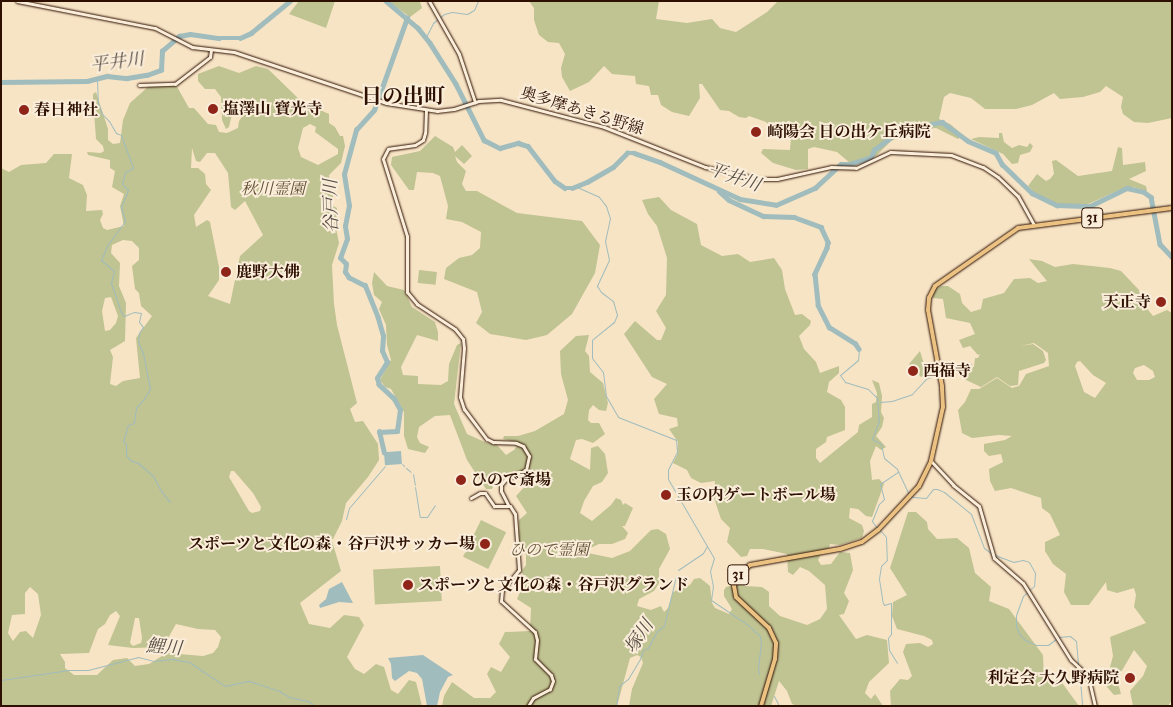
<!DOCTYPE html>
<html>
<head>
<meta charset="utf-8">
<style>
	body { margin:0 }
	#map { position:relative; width:1173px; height:707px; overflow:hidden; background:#f7e4c5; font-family:"IM FELL French Canon","Noto Serif JP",serif }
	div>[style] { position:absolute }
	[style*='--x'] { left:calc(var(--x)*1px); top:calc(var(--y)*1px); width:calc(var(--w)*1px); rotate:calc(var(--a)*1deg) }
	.green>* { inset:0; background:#c0c392; transform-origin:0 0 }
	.water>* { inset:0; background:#a0bcbd; transform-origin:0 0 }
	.stream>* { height:1px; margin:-0.5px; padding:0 0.5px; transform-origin:0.5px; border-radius:0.5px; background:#a0bcbd }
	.river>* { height:4.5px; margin:-2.25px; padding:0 2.25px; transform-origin:2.25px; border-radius:2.25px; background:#a0bcbd }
	.roads { filter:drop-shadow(0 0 1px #2e1001) drop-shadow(0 0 1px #2e1001) }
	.secondary>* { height:3px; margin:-1.5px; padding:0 1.5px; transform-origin:1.5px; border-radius:1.5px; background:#faedd9 }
	.primary>* { height:4px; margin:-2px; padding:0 2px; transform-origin:2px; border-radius:2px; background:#ecc282 }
	.dots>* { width:14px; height:14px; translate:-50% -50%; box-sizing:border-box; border:2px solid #faedd9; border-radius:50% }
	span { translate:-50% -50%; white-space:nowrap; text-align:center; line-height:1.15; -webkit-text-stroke:4px #faedd9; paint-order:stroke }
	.shield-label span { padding:1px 4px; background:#faedd9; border:1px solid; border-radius:4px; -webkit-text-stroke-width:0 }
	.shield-label { font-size:15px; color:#2e1001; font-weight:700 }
	.poi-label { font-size:16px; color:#2e1001; font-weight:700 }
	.left { translate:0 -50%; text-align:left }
	.right { translate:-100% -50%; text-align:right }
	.street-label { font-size:16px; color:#2e1001 }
	.park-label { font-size:16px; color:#614f34; font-style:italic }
	.water-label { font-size:18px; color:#564c43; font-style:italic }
	.district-label { font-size:21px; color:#2e1001; font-weight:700 }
	.frame { position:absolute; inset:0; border:2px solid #2e1001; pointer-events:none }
</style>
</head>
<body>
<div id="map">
	<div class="green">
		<div style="clip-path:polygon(299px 1px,335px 1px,326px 28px,289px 14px)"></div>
		<div style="clip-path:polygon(388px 1px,420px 2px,422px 8px,410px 17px)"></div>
		<div style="clip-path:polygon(529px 1px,659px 1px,656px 19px,687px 23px,712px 19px,720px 28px,736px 32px,767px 12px,778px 1px,1172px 1px,1172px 118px,1148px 123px,1134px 122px,1123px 114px,1121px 107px,1123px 97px,1106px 86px,1100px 92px,1083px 97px,1060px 99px,1054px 93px,1032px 105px,1016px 109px,985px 109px,971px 98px,950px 93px,944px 97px,939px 119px,950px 124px,963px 135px,958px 139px,936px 128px,915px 130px,891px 141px,876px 156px,850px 163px,837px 152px,814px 147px,808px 149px,808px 169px,796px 170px,773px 163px,761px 153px,763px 149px,790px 150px,791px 138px,778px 133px,766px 122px,749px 116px,746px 118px,739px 117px,729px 111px,720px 110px,702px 84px,699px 84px,700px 98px,689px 116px,672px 112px,661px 105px,658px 95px,651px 95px,649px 86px,636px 84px,635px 76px,612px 74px,604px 66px,589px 82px,570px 91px,562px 77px,561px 68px,565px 54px,559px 43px,548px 42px,539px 35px,534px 20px,534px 8px)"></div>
		<div style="clip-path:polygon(evenodd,219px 66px,239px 73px,256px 66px,268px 69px,302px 102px,329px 114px,329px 123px,335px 127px,340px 136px,343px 136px,345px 146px,341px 163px,329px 175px,330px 184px,333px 185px,333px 206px,337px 208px,336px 228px,339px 243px,332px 265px,334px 304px,337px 325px,357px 403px,350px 409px,355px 422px,363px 421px,378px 444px,379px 460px,368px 477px,346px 503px,342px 521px,332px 541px,341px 571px,300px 603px,309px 624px,330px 628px,344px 615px,359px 617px,364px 625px,347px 657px,355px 669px,364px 674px,376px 664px,384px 667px,391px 690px,398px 694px,409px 680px,416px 682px,422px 706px,1px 706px,1px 168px,9px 172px,21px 165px,46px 163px,54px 154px,72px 154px,69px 178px,83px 185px,87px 195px,86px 211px,102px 210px,103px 214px,100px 220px,103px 228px,107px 230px,124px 226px,120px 206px,124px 194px,112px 187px,115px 171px,110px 168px,110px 160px,88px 155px,87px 152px,101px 153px,104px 151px,103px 146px,96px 139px,94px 112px,87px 107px,93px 104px,93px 94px,96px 92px,108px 129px,108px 140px,113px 144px,120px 143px,123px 120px,130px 103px,149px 86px,176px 85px,189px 108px,194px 108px,208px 124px,216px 125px,219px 132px,227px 133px,238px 128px,239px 121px,247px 110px,242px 107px,239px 101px,232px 114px,229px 127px,226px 129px,222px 120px,221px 97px,215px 89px,205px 89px,198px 81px,198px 74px,219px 66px,310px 124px,316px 127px,315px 132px,338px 149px,338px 154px,318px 165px,301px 157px,298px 148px,303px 128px,310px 124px,219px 66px,192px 148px,196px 161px,200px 162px,207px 153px,215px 153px,228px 173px,231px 207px,235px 210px,245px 201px,263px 235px,240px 256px,230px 304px,208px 296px,219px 280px,219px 267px,210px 222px,207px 220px,196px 227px,194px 215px,211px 190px,206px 184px,205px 174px,198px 168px,191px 168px,192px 148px,219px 66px,123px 240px,132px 241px,139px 248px,139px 260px,132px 266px,135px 289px,139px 293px,141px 306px,152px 316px,136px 338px,140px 378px,123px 381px,116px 386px,110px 384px,113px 357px,110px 350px,125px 341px,126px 303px,119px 286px,120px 263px,111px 253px,112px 245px,123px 240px,219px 66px,111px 297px,118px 316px,116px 323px,110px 330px,105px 331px,102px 311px,105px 298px,111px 297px,219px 66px,231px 471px,234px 471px,253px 493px,261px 507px,260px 511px,252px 513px,249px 511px,229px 477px,231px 471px,219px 66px,30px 587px,38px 594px,41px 615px,33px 638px,26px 631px,20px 632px,13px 641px,8px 633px,12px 615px,25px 614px,25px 593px,30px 587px,219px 66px,116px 611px,120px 616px,108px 645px,133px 648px,163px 647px,176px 624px,198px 629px,215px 630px,221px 637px,218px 647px,213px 653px,203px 656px,167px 653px,149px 664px,135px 666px,127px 658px,113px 660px,97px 675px,74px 675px,65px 668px,65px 662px,60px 654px,89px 653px,98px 629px,105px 624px,110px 615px,116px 611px,219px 66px,135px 618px,139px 618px,142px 638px,141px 643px,133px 646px,130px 643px,135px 618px)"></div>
		<div style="clip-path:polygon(999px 133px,1002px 133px,1004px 142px,1012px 148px,1019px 145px,1027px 147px,1030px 143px,1033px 146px,1030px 152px,1020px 155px,1018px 163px,1012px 164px,1003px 154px,971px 139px,979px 137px,999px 138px)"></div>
		<div style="clip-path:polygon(435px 136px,453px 147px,455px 152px,462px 145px,472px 156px,464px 164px,455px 156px,457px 162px,466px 171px,462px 184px,466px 191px,477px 191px,517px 213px,582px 221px,600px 245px,595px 273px,572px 314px,547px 335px,526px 340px,490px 334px,476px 323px,482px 312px,477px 292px,444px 279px,446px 268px,459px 258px,472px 255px,480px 248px,481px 232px,462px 222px,446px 219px,448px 206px,440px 176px,433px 173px,417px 172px,414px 190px,409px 190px,391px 165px,392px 157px,420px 151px)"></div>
		<div style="clip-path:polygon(1118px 147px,1122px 148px,1123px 165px,1145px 162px,1146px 171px,1129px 179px,1146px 186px,1147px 191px,1133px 187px,1119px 190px,1086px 205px,1057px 204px,1038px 196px,1028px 186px,1037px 174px,1046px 181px,1050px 179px,1054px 174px,1052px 161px,1056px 160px,1078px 176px,1112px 171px)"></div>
		<div style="clip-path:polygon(659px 197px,671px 210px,697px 224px,701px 245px,722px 256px,738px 254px,750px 262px,774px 258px,782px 270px,785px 289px,795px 315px,802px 314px,811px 321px,810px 325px,799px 336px,804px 349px,816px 362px,820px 373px,839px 366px,839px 373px,829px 382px,827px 392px,841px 400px,845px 407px,845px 430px,827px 437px,826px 442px,816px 449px,816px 458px,820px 463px,858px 432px,859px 425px,872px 417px,872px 404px,876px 402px,877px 393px,872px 380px,879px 383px,882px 396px,881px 412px,884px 418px,882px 427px,876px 436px,886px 447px,881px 450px,876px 446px,870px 461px,872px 480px,879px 479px,884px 484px,872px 517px,866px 516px,858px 509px,850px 508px,849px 518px,862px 525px,864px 531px,862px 538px,840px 545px,830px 544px,829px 548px,823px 550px,818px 560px,821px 565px,831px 564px,840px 552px,850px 553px,853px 570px,844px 593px,849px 601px,844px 614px,839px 615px,856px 639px,867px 635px,887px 640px,889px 663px,869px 682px,865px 693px,871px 699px,875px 694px,883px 706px,798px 706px,792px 704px,787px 691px,779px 681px,771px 706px,629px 706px,632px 689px,643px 663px,641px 657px,637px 655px,630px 658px,617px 706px,442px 706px,444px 696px,452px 682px,474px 698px,490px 698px,496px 692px,487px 674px,491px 667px,501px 672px,510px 657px,499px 644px,505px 632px,530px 631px,531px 608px,517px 599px,520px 592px,520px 582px,523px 574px,521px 572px,526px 565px,526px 555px,524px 551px,521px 556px,518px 543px,519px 520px,527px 513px,516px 496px,530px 481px,530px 472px,497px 480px,492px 489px,486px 489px,467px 460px,450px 415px,435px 416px,419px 427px,417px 437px,420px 443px,429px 447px,425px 453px,408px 449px,404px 436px,404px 412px,391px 389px,385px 387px,380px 380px,391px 360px,387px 345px,386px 325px,379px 309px,382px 302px,374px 295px,372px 283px,374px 272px,387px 286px,404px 290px,412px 307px,435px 322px,438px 332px,438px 341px,417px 335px,401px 367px,403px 375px,418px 376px,418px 384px,441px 385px,448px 381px,449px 364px,457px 345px,461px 343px,454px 404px,467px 434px,487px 443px,497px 445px,506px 455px,514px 450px,519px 443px,503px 439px,504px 436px,518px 436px,535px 431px,564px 414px,568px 400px,561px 374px,560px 351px,576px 336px,589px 335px,585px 351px,589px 356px,590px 372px,603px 383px,608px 403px,606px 411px,599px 410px,593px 405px,589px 410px,588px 420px,591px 423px,599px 423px,605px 434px,593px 443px,582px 439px,576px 440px,570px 459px,590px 470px,591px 448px,598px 446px,605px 454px,608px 473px,602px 482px,593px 486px,584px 501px,580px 513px,592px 521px,611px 505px,616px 498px,621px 500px,623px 505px,625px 503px,633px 508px,625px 526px,622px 526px,628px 533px,625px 539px,612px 544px,599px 544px,584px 551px,577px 551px,577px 553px,588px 553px,612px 558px,630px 551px,651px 530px,658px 529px,666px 534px,670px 549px,659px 569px,659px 583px,654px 591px,639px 599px,637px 606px,651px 610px,661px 606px,664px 612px,668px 608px,673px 592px,690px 585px,694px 579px,700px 578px,710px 586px,712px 603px,715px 608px,729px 614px,732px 609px,724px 596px,724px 590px,726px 587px,740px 583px,745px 586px,762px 587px,769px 592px,769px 606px,780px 616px,807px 625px,820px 619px,827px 609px,825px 585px,809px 571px,800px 567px,793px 575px,788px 572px,787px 554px,763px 549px,750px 549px,747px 556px,741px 557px,727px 542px,730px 528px,721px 519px,713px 495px,715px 481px,701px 483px,691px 478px,687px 470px,673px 463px,677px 455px,678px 442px,669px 429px,678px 426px,677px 418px,659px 414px,654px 399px,667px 384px,652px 377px,624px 334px,635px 321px,657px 340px,661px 340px,666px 328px,656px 311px,666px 295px,667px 258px,657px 226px,648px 214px,642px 200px)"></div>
		<div style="clip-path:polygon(evenodd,1029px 259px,1042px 261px,1055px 267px,1073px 264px,1110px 268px,1121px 271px,1139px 290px,1141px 301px,1153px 316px,1167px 310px,1172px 313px,1172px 700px,1168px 706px,1133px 706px,1130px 691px,1143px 676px,1147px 666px,1134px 650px,1117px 679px,1121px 694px,1114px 695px,1100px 679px,1109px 671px,1113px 656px,1110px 637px,1146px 623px,1134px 607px,1136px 595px,1134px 588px,1117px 593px,1107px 590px,1106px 582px,1089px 605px,1071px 605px,1064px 592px,1066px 574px,1053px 564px,1045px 551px,1045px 542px,1060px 535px,1050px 514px,1042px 508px,1041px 498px,1011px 488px,995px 491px,990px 481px,989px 469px,1003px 462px,1001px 454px,989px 456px,984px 451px,984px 444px,1005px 440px,1012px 436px,999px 435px,972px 438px,962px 433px,958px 410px,965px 402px,971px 389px,979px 389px,997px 378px,1012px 388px,1019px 386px,1026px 374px,1049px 366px,1048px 353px,1034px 343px,1020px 346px,1033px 344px,1043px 351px,1046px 360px,1044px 363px,1019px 371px,1018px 385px,1010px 386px,997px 377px,981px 387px,966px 380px,965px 373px,967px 367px,974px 367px,975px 358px,978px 358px,980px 354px,978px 355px,970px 346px,963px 348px,959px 340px,975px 334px,970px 323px,946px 318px,943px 299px,933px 298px,933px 291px,941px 286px,948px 286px,960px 294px,962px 303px,971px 312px,981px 309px,983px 299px,1004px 293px,1014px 279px,1030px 278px,1038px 283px,1047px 281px,1029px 259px,1080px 361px,1093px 375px,1106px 383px,1095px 398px,1084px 392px,1075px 366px,1077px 362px,1080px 361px,1029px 259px,1144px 365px,1153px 371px,1155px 377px,1149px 380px,1137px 380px,1133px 373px,1135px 368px,1144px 365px)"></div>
		<div style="left:419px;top:270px;width:18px;height:13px;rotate:6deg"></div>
		<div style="clip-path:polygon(920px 351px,927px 374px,921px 377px,909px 364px)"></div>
		<div style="clip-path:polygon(908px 512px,916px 512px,927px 522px,928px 529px,937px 539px,957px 538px,969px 548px,975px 573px,991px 587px,989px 601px,1009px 609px,1043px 655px,1044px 680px,1060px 680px,1079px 706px,891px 706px,890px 691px,900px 679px,908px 680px,912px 676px,903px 652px,906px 644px,920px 643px,928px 647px,933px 644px,932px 640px,924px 636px,897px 629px,892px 616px,893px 602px,907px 595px,890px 568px)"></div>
		<div style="left:481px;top:520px;width:28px;height:41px;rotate:26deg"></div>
		<div style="left:440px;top:566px;width:35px;height:67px;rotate:87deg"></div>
	</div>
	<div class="water">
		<div style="left:401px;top:451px;width:13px;height:17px;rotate:86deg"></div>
		<div style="clip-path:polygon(342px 582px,353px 603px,339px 602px,320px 608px,319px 605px,326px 599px,329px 589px)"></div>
		<div style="clip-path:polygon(423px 655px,453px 675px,448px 677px,440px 692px,437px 706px,427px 706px,422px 679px,417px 673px,409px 671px,395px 681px,392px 678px,391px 664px,388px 658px)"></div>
	</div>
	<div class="stream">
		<div style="--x:426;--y:37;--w:16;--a:-63"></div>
		<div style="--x:433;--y:23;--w:14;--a:-39"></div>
		<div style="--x:444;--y:14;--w:8;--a:-14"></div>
		<div style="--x:452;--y:12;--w:15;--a:8"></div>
		<div style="--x:467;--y:14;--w:8;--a:-30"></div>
		<div style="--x:474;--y:10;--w:10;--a:-66"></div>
		<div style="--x:97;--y:79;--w:24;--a:88"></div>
		<div style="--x:98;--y:103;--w:12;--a:70"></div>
		<div style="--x:102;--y:114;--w:10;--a:45"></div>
		<div style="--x:109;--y:121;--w:14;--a:60"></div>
		<div style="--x:116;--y:133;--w:5;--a:22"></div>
		<div style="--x:121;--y:135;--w:35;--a:70"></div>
		<div style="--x:133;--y:168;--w:9;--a:153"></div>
		<div style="--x:125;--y:172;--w:12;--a:104"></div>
		<div style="--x:122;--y:184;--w:8;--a:45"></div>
		<div style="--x:128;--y:190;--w:18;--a:112"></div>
		<div style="--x:121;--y:207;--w:15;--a:74"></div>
		<div style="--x:125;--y:221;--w:31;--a:126"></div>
		<div style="--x:107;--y:246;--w:15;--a:113"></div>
		<div style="--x:101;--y:260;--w:17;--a:40"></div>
		<div style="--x:114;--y:271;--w:12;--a:104"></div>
		<div style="--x:111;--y:283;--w:31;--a:71"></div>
		<div style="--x:121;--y:312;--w:5;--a:53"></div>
		<div style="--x:124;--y:316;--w:11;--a:-22"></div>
		<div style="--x:134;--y:312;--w:7;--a:8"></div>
		<div style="--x:141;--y:313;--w:9;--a:103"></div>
		<div style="--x:139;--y:322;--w:6;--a:51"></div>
		<div style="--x:143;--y:327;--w:7;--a:124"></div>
		<div style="--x:139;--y:333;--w:9;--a:96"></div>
		<div style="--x:138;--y:342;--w:12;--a:66"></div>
		<div style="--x:143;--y:353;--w:37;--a:79"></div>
		<div style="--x:150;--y:389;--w:12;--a:121"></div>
		<div style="--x:144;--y:399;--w:12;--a:132"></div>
		<div style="--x:136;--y:408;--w:15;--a:98"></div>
		<div style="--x:134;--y:423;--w:6;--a:162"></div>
		<div style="--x:128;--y:425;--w:17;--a:107"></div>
		<div style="--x:123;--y:441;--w:4;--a:45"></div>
		<div style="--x:126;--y:444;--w:11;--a:90"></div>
		<div style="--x:126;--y:455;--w:6;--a:51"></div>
		<div style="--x:130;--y:460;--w:9;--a:21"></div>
		<div style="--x:138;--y:463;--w:20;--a:41"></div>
		<div style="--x:153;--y:476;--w:17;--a:62"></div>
		<div style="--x:161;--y:491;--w:14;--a:51"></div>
		<div style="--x:577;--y:187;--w:24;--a:24"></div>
		<div style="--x:599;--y:197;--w:11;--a:52"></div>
		<div style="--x:606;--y:206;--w:13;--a:72"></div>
		<div style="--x:610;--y:218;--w:24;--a:102"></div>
		<div style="--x:605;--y:241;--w:19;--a:78"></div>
		<div style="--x:609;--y:260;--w:29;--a:115"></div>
		<div style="--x:597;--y:286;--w:7;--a:56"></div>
		<div style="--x:601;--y:292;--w:15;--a:37"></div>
		<div style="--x:613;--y:301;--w:15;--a:74"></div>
		<div style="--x:617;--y:315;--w:8;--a:113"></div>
		<div style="--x:614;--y:322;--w:28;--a:141"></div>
		<div style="--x:592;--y:340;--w:18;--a:90"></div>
		<div style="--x:592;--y:358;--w:18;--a:52"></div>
		<div style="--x:603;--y:372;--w:24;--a:83"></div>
		<div style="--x:606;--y:396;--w:24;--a:60"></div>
		<div style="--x:618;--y:417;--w:62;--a:21.6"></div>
		<div style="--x:676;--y:440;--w:12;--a:85"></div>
		<div style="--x:677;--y:452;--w:20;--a:117"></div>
		<div style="--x:668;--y:470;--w:9;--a:90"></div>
		<div style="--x:668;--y:479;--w:91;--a:59.8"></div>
		<div style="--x:714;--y:558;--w:14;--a:107"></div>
		<div style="--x:710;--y:571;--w:15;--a:79"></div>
		<div style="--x:713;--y:586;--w:14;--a:98"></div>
		<div style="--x:711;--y:600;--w:45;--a:34"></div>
		<div style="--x:748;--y:625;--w:16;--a:43"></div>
		<div style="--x:760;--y:636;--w:7;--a:82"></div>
		<div style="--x:761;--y:643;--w:25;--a:97"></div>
		<div style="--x:758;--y:668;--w:6;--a:81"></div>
		<div style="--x:859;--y:349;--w:11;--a:95"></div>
		<div style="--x:858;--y:360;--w:23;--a:140"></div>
		<div style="--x:840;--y:375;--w:9;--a:54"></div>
		<div style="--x:845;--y:382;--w:24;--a:17"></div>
		<div style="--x:868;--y:389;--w:13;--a:45"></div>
		<div style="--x:877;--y:398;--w:23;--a:85"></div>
		<div style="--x:879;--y:421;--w:19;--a:111"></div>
		<div style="--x:872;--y:439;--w:10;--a:29"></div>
		<div style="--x:881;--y:444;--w:14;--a:78"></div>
		<div style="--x:884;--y:458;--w:17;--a:40"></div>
		<div style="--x:897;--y:469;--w:29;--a:65"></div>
		<div style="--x:909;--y:495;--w:4;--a:27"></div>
		<div style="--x:913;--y:497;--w:13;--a:4"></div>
		<div style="--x:926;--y:498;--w:11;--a:-52"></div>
		<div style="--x:933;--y:489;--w:4;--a:0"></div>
		<div style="--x:937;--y:489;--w:8;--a:23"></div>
		<div style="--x:944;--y:492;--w:35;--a:39"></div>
		<div style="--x:971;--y:514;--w:36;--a:69"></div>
		<div style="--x:984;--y:548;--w:9;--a:36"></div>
		<div style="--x:880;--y:402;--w:12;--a:-5"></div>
		<div style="--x:892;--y:401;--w:21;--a:-19"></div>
		<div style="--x:912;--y:394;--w:22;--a:-47"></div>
		<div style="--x:927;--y:378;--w:22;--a:-13"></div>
		<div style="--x:948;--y:373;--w:25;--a:-21"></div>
		<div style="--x:402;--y:464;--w:3;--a:45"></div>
		<div style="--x:406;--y:468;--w:6;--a:39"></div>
		<div style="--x:413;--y:474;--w:11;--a:80"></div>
		<div style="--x:415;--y:487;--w:30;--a:81"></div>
		<div style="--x:420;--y:517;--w:7;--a:0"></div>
		<div style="--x:427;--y:517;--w:14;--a:-56"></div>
		<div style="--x:346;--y:519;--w:11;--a:-75"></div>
		<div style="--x:349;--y:508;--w:55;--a:-49.4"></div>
		<div style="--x:877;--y:528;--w:9;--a:-126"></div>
		<div style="--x:872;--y:521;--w:18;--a:-68"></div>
		<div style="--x:879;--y:504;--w:7;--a:-45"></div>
		<div style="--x:884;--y:499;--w:16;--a:-105"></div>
		<div style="--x:880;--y:484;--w:22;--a:-34"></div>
		<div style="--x:880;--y:530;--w:9;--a:49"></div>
		<div style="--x:886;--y:537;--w:23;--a:88"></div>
		<div style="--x:887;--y:560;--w:8;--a:135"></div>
		<div style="--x:881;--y:566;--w:13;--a:99"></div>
		<div style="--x:879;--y:579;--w:24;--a:81"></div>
		<div style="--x:883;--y:603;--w:2;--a:63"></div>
		<div style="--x:884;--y:605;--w:7;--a:-16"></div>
		<div style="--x:891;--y:603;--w:31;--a:90"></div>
		<div style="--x:891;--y:634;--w:5;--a:127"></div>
		<div style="--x:888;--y:638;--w:12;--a:85"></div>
		<div style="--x:889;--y:650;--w:15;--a:58"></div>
		<div style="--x:995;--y:555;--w:19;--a:21"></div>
		<div style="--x:1013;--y:562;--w:10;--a:-11"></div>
		<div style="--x:1023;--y:560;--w:6;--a:18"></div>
		<div style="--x:1029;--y:562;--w:13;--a:61"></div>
		<div style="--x:1035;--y:573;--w:13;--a:94"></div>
		<div style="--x:1034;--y:586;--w:15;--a:138"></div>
		<div style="--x:1023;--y:596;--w:20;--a:110"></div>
		<div style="--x:1016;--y:615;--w:12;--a:90"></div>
		<div style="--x:1016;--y:627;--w:9;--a:63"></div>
		<div style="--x:1020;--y:635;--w:7;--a:45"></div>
		<div style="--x:1025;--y:640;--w:12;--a:24"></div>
		<div style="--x:1036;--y:645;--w:12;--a:0"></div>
		<div style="--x:1048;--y:645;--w:10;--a:-37"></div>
		<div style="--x:678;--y:570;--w:30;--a:-34"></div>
		<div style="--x:703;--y:553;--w:8;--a:-60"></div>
		<div style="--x:1059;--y:637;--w:11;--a:-5"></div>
		<div style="--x:1070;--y:636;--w:8;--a:40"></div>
		<div style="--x:1076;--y:641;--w:24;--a:85"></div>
		<div style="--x:1079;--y:669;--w:37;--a:85"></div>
		<div style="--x:1;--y:680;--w:69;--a:-8.4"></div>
		<div style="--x:69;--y:670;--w:19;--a:0"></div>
		<div style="--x:88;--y:670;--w:52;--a:-14.6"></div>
		<div style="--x:138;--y:657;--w:16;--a:14"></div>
		<div style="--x:154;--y:661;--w:18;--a:-6"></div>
		<div style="--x:172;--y:659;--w:17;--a:10"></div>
		<div style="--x:189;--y:662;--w:43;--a:33.7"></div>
		<div style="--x:225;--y:686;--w:25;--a:-12"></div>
		<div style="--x:249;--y:681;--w:32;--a:18"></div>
		<div style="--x:279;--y:691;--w:12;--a:31"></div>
		<div style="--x:289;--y:697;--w:19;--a:12"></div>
		<div style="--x:308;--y:701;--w:9;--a:36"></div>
		<div style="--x:774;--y:696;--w:9;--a:63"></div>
		<div style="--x:616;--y:706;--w:20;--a:-81"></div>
		<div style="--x:619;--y:686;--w:11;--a:-38"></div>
		<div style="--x:628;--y:679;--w:23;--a:-59"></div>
		<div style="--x:640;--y:659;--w:9;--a:-72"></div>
		<div style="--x:643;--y:650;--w:5;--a:-22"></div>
		<div style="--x:648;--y:648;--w:19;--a:-62"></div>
		<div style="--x:657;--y:631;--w:9;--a:-36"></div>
		<div style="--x:664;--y:626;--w:51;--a:-76.5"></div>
	</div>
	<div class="river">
		<div style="--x:386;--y:1;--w:42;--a:40.2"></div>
		<div style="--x:418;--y:28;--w:19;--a:51"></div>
		<div style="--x:430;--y:43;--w:49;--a:57.6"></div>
		<div style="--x:456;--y:84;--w:63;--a:63.4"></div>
		<div style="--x:484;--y:140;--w:18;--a:27"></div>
		<div style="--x:500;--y:148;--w:19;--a:-16"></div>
		<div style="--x:518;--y:143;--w:10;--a:17"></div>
		<div style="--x:528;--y:146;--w:44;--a:52.4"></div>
		<div style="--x:555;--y:181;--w:12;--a:35"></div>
		<div style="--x:565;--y:188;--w:7;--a:0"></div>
		<div style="--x:572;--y:188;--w:16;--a:-22"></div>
		<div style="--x:587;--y:182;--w:30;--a:-30"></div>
		<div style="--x:613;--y:167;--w:20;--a:-45"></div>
		<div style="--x:627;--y:153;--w:7;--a:0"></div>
		<div style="--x:634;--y:153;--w:28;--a:19"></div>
		<div style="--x:660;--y:162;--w:88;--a:24.8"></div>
		<div style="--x:740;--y:199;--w:36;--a:9"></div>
		<div style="--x:776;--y:205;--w:43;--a:-23.6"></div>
		<div style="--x:815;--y:188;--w:35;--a:-43"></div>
		<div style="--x:841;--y:164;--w:9;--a:0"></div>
		<div style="--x:850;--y:164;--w:22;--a:-18"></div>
		<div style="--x:871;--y:157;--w:8;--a:-67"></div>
		<div style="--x:874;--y:150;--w:34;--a:-37"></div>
		<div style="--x:901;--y:130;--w:42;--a:-11"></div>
		<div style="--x:942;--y:122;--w:32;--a:36"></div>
		<div style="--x:968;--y:141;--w:30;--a:23"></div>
		<div style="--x:996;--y:153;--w:13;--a:61"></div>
		<div style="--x:1002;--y:164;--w:42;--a:44"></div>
		<div style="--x:1032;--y:193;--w:28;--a:26"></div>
		<div style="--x:1057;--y:205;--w:33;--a:2"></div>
		<div style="--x:1090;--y:206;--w:41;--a:-25.9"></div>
		<div style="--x:1127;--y:188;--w:17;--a:13"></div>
		<div style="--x:1144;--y:192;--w:9;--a:36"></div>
		<div style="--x:1151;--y:197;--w:48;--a:79.2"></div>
		<div style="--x:1160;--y:244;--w:18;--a:47"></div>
		<div style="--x:1;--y:82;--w:86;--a:-0.7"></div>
		<div style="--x:87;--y:81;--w:21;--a:-14"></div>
		<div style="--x:107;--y:76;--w:20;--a:6"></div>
		<div style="--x:127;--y:78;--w:20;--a:-9"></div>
		<div style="--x:147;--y:75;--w:15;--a:-20"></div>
		<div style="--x:161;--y:70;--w:19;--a:-87"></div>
		<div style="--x:162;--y:51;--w:23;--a:-41"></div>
		<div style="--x:179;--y:36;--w:11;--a:-10"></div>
		<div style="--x:190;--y:34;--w:29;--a:8"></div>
		<div style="--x:219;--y:38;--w:21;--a:0"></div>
		<div style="--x:240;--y:38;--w:12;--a:-24"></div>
		<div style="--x:251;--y:33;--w:50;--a:-39.4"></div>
		<div style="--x:719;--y:191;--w:13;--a:42"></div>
		<div style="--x:729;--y:200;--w:38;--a:25"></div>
		<div style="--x:763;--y:216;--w:31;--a:2"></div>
		<div style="--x:794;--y:217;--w:29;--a:20"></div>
		<div style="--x:821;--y:227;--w:17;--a:65"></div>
		<div style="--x:828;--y:242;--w:6;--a:99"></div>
		<div style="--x:827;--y:248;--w:29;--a:115"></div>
		<div style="--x:815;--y:274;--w:31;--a:84"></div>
		<div style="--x:818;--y:305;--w:25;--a:63"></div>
		<div style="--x:829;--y:327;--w:31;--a:32"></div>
		<div style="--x:855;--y:343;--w:7;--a:56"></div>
		<div style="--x:384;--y:453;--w:22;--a:-103"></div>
		<div style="--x:379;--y:432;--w:18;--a:-3"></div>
		<div style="--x:397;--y:431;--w:21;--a:-82"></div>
		<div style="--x:400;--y:410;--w:13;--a:-119"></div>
		<div style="--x:394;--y:399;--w:21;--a:-137"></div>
		<div style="--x:379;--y:385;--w:7;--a:-106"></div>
		<div style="--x:377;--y:378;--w:19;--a:-58"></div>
		<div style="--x:387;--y:362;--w:12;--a:-114"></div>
		<div style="--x:382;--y:351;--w:15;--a:-86"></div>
		<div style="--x:383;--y:336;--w:19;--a:-106"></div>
		<div style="--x:378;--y:318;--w:35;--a:-112"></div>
		<div style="--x:365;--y:286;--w:18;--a:-153"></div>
		<div style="--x:349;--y:278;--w:7;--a:-124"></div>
		<div style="--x:345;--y:272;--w:8;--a:-83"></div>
		<div style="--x:346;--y:264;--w:8;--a:-135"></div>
		<div style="--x:340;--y:258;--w:20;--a:-70"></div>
		<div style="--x:347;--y:239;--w:13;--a:-99"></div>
		<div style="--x:345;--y:226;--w:20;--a:-79"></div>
		<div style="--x:349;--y:206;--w:32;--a:-99"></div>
		<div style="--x:344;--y:174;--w:46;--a:-74.7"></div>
		<div style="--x:356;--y:130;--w:27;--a:-48"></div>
		<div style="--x:374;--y:110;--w:98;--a:-70.3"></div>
	</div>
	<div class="roads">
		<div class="secondary">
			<div style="--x:17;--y:1;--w:141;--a:11.1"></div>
			<div style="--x:155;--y:28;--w:42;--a:27.2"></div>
			<div style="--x:192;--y:47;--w:42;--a:6.8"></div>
			<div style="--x:234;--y:52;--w:160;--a:18.5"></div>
			<div style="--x:386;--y:103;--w:52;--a:8.9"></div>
			<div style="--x:437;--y:111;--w:17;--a:-7"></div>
			<div style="--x:454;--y:109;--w:26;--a:-18"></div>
			<div style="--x:479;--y:101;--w:22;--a:-3"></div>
			<div style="--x:501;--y:100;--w:106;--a:14.7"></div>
			<div style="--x:604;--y:127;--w:109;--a:21.6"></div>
			<div style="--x:705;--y:167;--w:55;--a:12.5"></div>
			<div style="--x:759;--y:179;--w:18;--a:0"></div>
			<div style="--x:777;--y:179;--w:55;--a:-12.5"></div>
			<div style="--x:831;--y:167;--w:25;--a:2"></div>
			<div style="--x:856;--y:168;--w:38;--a:-25"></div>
			<div style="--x:891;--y:152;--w:60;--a:2.9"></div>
			<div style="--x:951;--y:155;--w:34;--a:21"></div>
			<div style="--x:983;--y:167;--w:18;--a:34"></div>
			<div style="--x:998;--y:177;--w:28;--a:44"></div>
			<div style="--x:1018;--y:196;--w:33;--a:61"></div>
			<div style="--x:429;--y:1;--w:61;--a:60.5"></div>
			<div style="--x:459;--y:54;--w:51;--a:71.6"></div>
			<div style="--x:139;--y:85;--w:36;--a:-2"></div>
			<div style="--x:175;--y:84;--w:44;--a:-37.6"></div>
			<div style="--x:210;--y:57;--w:7;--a:-82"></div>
			<div style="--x:426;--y:110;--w:23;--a:92"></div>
			<div style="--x:425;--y:133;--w:7;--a:106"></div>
			<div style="--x:423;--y:140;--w:9;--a:148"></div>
			<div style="--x:415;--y:145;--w:27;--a:172"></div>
			<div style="--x:388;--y:149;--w:11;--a:117"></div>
			<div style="--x:383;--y:159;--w:81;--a:72.7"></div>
			<div style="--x:407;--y:236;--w:56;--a:90"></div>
			<div style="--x:407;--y:292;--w:16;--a:50"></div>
			<div style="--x:417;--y:304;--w:45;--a:33.3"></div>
			<div style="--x:455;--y:329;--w:13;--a:51"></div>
			<div style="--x:463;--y:339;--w:9;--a:84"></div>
			<div style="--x:464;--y:348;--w:49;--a:94.7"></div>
			<div style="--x:460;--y:397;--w:13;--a:72"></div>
			<div style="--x:464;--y:409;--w:38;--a:53"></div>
			<div style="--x:487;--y:439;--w:7;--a:27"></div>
			<div style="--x:493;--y:442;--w:23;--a:2"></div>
			<div style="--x:516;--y:443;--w:8;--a:23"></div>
			<div style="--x:523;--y:446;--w:12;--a:59"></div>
			<div style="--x:529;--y:456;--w:14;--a:102"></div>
			<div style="--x:526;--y:470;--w:23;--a:155"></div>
			<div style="--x:505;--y:480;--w:6;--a:129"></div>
			<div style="--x:501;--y:485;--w:6;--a:90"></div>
			<div style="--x:501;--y:491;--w:16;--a:63"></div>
			<div style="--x:931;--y:461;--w:33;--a:47"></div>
			<div style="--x:953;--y:485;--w:33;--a:39"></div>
			<div style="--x:979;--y:506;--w:54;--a:73.9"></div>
			<div style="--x:994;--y:558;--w:38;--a:41"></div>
			<div style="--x:1023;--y:583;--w:91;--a:58.1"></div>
			<div style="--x:1071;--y:660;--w:23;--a:43"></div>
			<div style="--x:1088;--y:676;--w:31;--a:77"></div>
			<div style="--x:471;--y:498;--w:10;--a:-29"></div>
			<div style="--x:480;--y:493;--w:5;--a:0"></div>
			<div style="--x:485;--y:493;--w:16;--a:55"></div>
			<div style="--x:494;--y:506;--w:16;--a:0"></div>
			<div style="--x:510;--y:506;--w:9;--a:58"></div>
			<div style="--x:515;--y:514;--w:56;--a:85.9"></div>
			<div style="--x:519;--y:570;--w:26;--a:130"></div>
			<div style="--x:502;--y:590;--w:11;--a:95"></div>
			<div style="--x:501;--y:601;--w:46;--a:42.4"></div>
			<div style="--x:535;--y:632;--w:8;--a:76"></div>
			<div style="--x:537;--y:640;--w:19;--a:96"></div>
			<div style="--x:535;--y:659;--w:23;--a:45"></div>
			<div style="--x:551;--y:675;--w:6;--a:72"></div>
			<div style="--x:553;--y:681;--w:9;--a:111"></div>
			<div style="--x:550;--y:689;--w:19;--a:152"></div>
			<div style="--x:533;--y:698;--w:9;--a:122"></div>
		</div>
		<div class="primary">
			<div style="--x:761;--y:706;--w:49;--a:-73.4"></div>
			<div style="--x:775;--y:659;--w:16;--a:-86"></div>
			<div style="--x:776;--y:643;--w:17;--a:-115"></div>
			<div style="--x:769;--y:628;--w:45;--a:-136.8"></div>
			<div style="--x:736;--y:597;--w:11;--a:-100"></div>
			<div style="--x:734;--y:586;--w:10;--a:-73"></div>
			<div style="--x:737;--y:576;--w:17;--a:-40"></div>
			<div style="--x:750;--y:565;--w:91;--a:-10.1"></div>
			<div style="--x:840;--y:549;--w:23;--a:-18"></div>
			<div style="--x:862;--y:542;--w:20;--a:-37"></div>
			<div style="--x:878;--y:530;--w:60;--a:-47"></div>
			<div style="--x:919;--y:486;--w:28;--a:-64"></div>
			<div style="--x:931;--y:461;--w:55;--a:-77.5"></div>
			<div style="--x:943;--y:407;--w:21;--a:-93"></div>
			<div style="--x:942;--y:386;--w:77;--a:-100.4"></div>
			<div style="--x:928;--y:310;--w:12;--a:-85"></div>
			<div style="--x:929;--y:298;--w:13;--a:-63"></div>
			<div style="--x:935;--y:286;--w:101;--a:-34.9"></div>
			<div style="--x:1018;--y:228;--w:155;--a:-7.4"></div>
		</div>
	</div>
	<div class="dots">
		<div style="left:213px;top:109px;background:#8f2418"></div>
		<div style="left:24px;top:110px;background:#8f2418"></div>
		<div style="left:756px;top:132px;background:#8f2418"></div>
		<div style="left:226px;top:272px;background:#8f2418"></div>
		<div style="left:1161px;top:302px;background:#8f2418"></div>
		<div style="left:913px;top:371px;background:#8f2418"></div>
		<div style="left:461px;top:480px;background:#8f2418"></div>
		<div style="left:666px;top:495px;background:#8f2418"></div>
		<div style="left:485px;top:544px;background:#8f2418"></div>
		<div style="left:408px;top:585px;background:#8f2418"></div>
		<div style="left:1130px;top:678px;background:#8f2418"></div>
	</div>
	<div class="shield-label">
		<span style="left:1092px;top:218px">31</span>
		<span style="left:738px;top:575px">31</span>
	</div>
	<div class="poi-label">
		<span class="left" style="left:223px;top:109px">塩澤山 寶光寺</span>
		<span class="left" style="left:34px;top:110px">春日神社</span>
		<span class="left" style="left:767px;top:132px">崎陽会 日の出ケ丘病院</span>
		<span class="left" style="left:236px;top:272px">鹿野大佛</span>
		<span class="right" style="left:1151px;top:302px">天正寺</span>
		<span class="left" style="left:923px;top:371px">西福寺</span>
		<span class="left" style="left:471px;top:480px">ひので斎場</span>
		<span class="left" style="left:676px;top:495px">玉の内ゲートボール場</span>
		<span class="right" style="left:475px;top:544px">スポーツと文化の森・谷戸沢サッカー場</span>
		<span class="left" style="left:418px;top:585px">スポーツと文化の森・谷戸沢グランド</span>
		<span class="right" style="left:1119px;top:678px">利定会 大久野病院</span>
	</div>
	<div class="street-label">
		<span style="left:582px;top:111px;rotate:17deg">奥多摩あきる野線</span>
	</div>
	<div class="park-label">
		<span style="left:273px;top:189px">秋川霊園</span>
		<span style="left:549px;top:550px">ひので霊園</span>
	</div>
	<div class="water-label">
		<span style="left:117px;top:63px;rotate:-7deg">平井川</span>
		<span style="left:734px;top:178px;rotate:19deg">平井川</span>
		<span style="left:332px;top:206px;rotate:-91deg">谷戸川</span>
		<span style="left:640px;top:637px;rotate:-56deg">塚川</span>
		<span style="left:164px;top:648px;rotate:5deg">鯉川</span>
	</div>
	<div class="district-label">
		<span style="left:403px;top:96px">日の出町</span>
	</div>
	<div class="frame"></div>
</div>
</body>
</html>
